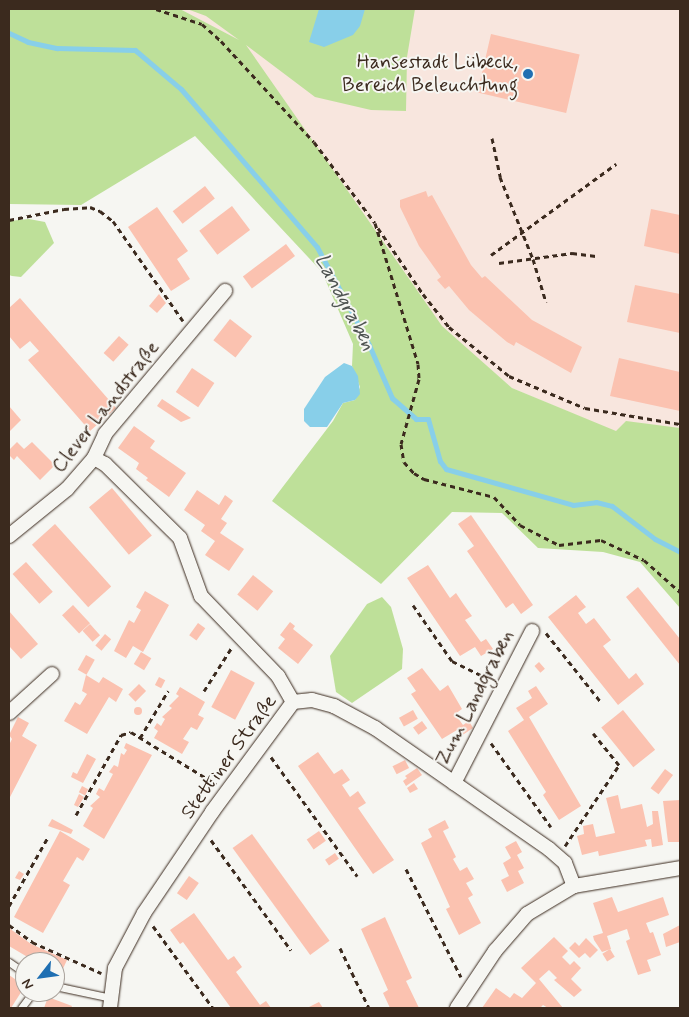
<!DOCTYPE html>
<html>
<head>
<meta charset="utf-8">
<style>
	body { margin:0 }
	#map { position:relative; width:689px; height:1017px; overflow:hidden; background:#f6f6f2; font-family:Mynerve,sans-serif }
	div>[style] { position:absolute }
	[style*='--x'] { left:calc(var(--x)*1px); top:calc(var(--y)*1px); width:calc(var(--w)*1px); rotate:calc(var(--a)*1deg) }
	.built>* { inset:0; background:#f8e6de }
	.green>* { inset:0; background:#bee099 }
	.water>* { inset:0; background:#88cfe9 }
	.stream>* { height:5px; margin:-2.5px; padding:0 2.5px; transform-origin:2.5px; border-radius:2.5px; background:#88cfe9 }
	.building>* { inset:0; background:#fbc2b0; transform-origin:0 0 }
	.round { border-radius:50% }
	.path>* { height:3px; margin-top:-1.5px; transform-origin:0; background:repeating-linear-gradient(90deg,#3b2a1e 0 5px,transparent 0 9px) }
	.roads { filter:drop-shadow(0 0 1px #3b2a1e) drop-shadow(0 0 1px #3b2a1e) }
	.service>* { height:7px; margin:-3.5px; padding:0 3.5px; transform-origin:3.5px; border-radius:3.5px; background:#f6f6f2 }
	.minor>* { height:14px; margin:-7px; padding:0 7px; transform-origin:7px; border-radius:7px; background:#f6f6f2 }
	.dots>* { width:14px; height:14px; translate:-50% -50%; box-sizing:border-box; border:2px solid #f6f6f2; border-radius:50% }
	span { translate:-50% -50%; white-space:nowrap; text-align:center; line-height:1.15; -webkit-text-stroke:4px #f6f6f2; paint-order:stroke }
	.poi-label { font-size:20px; color:#3b2a1e }
	.right { translate:-100% -50%; text-align:right }
	.street-label { font-size:20px; color:#3b2a1e }
	.water-label { font-size:21px; color:#4e5351; font-style:italic }
	.frame { position:absolute; inset:0; border:10px solid #3b2a1e; pointer-events:none }
	.north { position:absolute; left:15px; top:952px; width:50px; height:50px; box-sizing:border-box; background:#f6f6f2; border:1px solid #aba49d; border-radius:50%; rotate:240deg; font-size:14px; font-weight:700; line-height:20px; text-align:center; color:#3b2a1e }
	.north::after { content:''; display:block; margin:auto; width:18px; height:22px; background:#1f6fb2; clip-path:polygon(50% 0,100% 100%,50% 72%,0 100%) }
</style>
</head>
<body>
<div id="map">
	<div class="built">
		<div style="clip-path:polygon(180px 9px,680px 9px,680px 459px,512px 388px,441px 326px,244px 43px)"></div>
	</div>
	<div class="green">
		<div style="clip-path:polygon(9px 9px,180px 9px,239px 40px,206px 16px,187px 9px,415px 9px,407px 57px,406px 111px,371px 110px,315px 97px,246px 45px,442px 326px,512px 388px,616px 431px,626px 421px,680px 428px,680px 608px,640px 562px,603px 552px,538px 548px,502px 513px,452px 512px,381px 584px,272px 501px,333px 421px,343px 403px,355px 400px,360px 387px,352px 366px,353px 344px,322px 272px,195px 136px,81px 205px,9px 204px)"></div>
		<div style="clip-path:polygon(29px 219px,45px 222px,54px 243px,21px 277px,12px 276px,9px 275px,9px 221px)"></div>
		<div style="clip-path:polygon(382px 597px,391px 607px,403px 649px,402px 669px,352px 703px,336px 692px,330px 656px,367px 604px)"></div>
	</div>
	<div class="water">
		<div style="clip-path:polygon(319px 9px,365px 9px,360px 26px,353px 35px,324px 47px,309px 42px)"></div>
		<div style="clip-path:polygon(344px 363px,352px 366px,358px 376px,360px 394px,355px 400px,343px 403px,327px 427px,310px 427px,304px 421px,304px 409px,325px 377px)"></div>
	</div>
	<div class="stream">
		<div style="--x:9;--y:33;--w:21;--a:25"></div>
		<div style="--x:28;--y:42;--w:30;--a:12"></div>
		<div style="--x:57;--y:48;--w:78;--a:1.5"></div>
		<div style="--x:135;--y:50;--w:60;--a:40.3"></div>
		<div style="--x:181;--y:89;--w:208;--a:49.3"></div>
		<div style="--x:317;--y:247;--w:111;--a:62"></div>
		<div style="--x:369;--y:345;--w:58;--a:66.5"></div>
		<div style="--x:392;--y:398;--w:32;--a:41"></div>
		<div style="--x:416;--y:419;--w:12;--a:0"></div>
		<div style="--x:428;--y:419;--w:44;--a:74.1"></div>
		<div style="--x:440;--y:461;--w:10;--a:53"></div>
		<div style="--x:446;--y:469;--w:132;--a:15.8"></div>
		<div style="--x:573;--y:505;--w:23;--a:-7"></div>
		<div style="--x:596;--y:502;--w:16;--a:14"></div>
		<div style="--x:612;--y:506;--w:54;--a:37.5"></div>
		<div style="--x:655;--y:539;--w:28;--a:27"></div>
	</div>
	<div class="building">
		<div style="left:491px;top:34px;width:91px;height:60px;rotate:13deg"></div>
		<div style="left:205px;top:186px;width:16px;height:41px;rotate:52deg"></div>
		<div style="clip-path:polygon(426px 191px,428px 197px,432px 195px,471px 265px,482px 278px,485px 276px,532px 320px,582px 347px,571px 373px,516px 342px,514px 346px,507px 342px,469px 310px,449px 286px,445px 289px,437px 280px,441px 277px,419px 246px,400px 207px,400px 200px)"></div>
		<div style="left:232px;top:206px;width:30px;height:41px;rotate:53deg"></div>
		<div style="clip-path:polygon(157px 207px,188px 251px,177px 259px,190px 279px,171px 291px,128px 227px)"></div>
		<div style="clip-path:polygon(651px 209px,680px 215px,680px 254px,644px 246px)"></div>
		<div style="left:286px;top:244px;width:15px;height:54px;rotate:53deg"></div>
		<div style="clip-path:polygon(635px 285px,680px 294px,680px 333px,627px 322px)"></div>
		<div style="clip-path:polygon(159px 294px,166px 303px,157px 313px,149px 306px)"></div>
		<div style="clip-path:polygon(20px 298px,116px 408px,90px 431px,28px 360px,39px 351px,30px 341px,20px 349px,9px 336px,9px 308px)"></div>
		<div style="left:230px;top:319px;width:28px;height:27px;rotate:38deg"></div>
		<div style="left:119px;top:336px;width:13px;height:23px;rotate:42deg"></div>
		<div style="clip-path:polygon(619px 358px,680px 372px,680px 411px,610px 396px)"></div>
		<div style="left:192px;top:368px;width:27px;height:29px;rotate:34deg"></div>
		<div style="clip-path:polygon(162px 399px,191px 418px,181px 422px,157px 406px)"></div>
		<div style="clip-path:polygon(9px 406px,21px 420px,9px 432px)"></div>
		<div style="clip-path:polygon(134px 426px,155px 441px,150px 448px,186px 473px,169px 497px,146px 480px,148px 478px,136px 469px,139px 463px,118px 448px)"></div>
		<div style="clip-path:polygon(17px 442px,24px 449px,32px 442px,55px 465px,40px 480px,17px 456px,14px 460px,9px 455px,9px 450px)"></div>
		<div style="left:112px;top:488px;width:62px;height:30px;rotate:50deg"></div>
		<div style="clip-path:polygon(197px 490px,219px 505px,225px 495px,233px 501px,221px 519px,227px 523px,220px 533px,244px 549px,229px 571px,205px 555px,215px 541px,201px 531px,205px 525px,184px 510px)"></div>
		<div style="clip-path:polygon(471px 515px,533px 605px,521px 614px,513px 603px,506px 608px,467px 551px,474px 546px,458px 524px)"></div>
		<div style="left:55px;top:524px;width:84px;height:31px;rotate:48deg"></div>
		<div style="left:26px;top:562px;width:40px;height:18px;rotate:48deg"></div>
		<div style="clip-path:polygon(428px 565px,450px 598px,456px 593px,464px 605px,472px 616px,465px 620px,481px 642px,486px 639px,493px 649px,481px 656px,475px 647px,460px 656px,407px 578px)"></div>
		<div style="left:253px;top:575px;width:26px;height:25px;rotate:39deg"></div>
		<div style="clip-path:polygon(638px 587px,680px 639px,680px 665px,626px 597px)"></div>
		<div style="clip-path:polygon(145px 591px,169px 605px,143px 652px,133px 646px,126px 658px,114px 651px,129px 620px,134px 623px,141px 610px,136px 607px)"></div>
		<div style="clip-path:polygon(576px 595px,586px 607px,578px 613px,586px 624px,594px 618px,611px 640px,603px 646px,629px 679px,636px 673px,644px 684px,618px 705px,548px 617px)"></div>
		<div style="left:73px;top:605px;width:25px;height:15px;rotate:47deg"></div>
		<div style="clip-path:polygon(9px 611px,38px 644px,21px 659px,9px 646px)"></div>
		<div style="clip-path:polygon(290px 622px,295px 626px,293px 629px,313px 645px,298px 664px,278px 648px,285px 639px,280px 635px)"></div>
		<div style="left:198px;top:623px;width:9px;height:15px;rotate:36deg"></div>
		<div style="left:90px;top:624px;width:15px;height:10px;rotate:48deg"></div>
		<div style="left:105px;top:634px;width:8px;height:15px;rotate:40deg"></div>
		<div style="left:141px;top:652px;width:12px;height:14px;rotate:31deg"></div>
		<div style="left:86px;top:655px;width:10px;height:17px;rotate:29deg"></div>
		<div style="left:539px;top:662px;width:9px;height:6px;rotate:49deg"></div>
		<div style="clip-path:polygon(422px 668px,440px 691px,448px 685px,462px 709px,455px 714px,463px 725px,469px 721px,473px 728px,461px 736px,457px 730px,442px 739px,411px 694px,416px 691px,407px 678px)"></div>
		<div style="left:231px;top:670px;width:27px;height:42px;rotate:28deg"></div>
		<div style="clip-path:polygon(86px 675px,99px 683px,103px 677px,123px 689px,116px 702px,109px 697px,87px 734px,64px 721px,75px 702px,80px 705px,87px 694px,82px 691px)"></div>
		<div style="left:159px;top:677px;width:7px;height:9px;rotate:27deg"></div>
		<div style="left:139px;top:684px;width:10px;height:15px;rotate:45deg"></div>
		<div style="clip-path:polygon(536px 686px,548px 704px,529px 717px,581px 806px,559px 820px,543px 795px,546px 792px,508px 731px,524px 720px,516px 708px,532px 698px,528px 691px)"></div>
		<div style="clip-path:polygon(180px 687px,205px 702px,198px 715px,204px 718px,197px 730px,191px 727px,183px 739px,189px 742px,182px 754px,154px 738px,158px 731px,154px 728px,157px 723px,161px 726px,165px 719px,162px 717px,172px 708px,169px 706px,179px 696px,176px 694px)"></div>
		<div class="round" style="left:134px;top:707px;width:8px;height:8px"></div>
		<div style="left:413px;top:710px;width:10px;height:16px;rotate:61deg"></div>
		<div style="left:623px;top:710px;width:51px;height:28px;rotate:51deg"></div>
		<div style="clip-path:polygon(18px 717px,29px 723px,22px 736px,37px 745px,9px 799px,9px 745px,12px 739px,9px 735px)"></div>
		<div style="left:422px;top:721px;width:9px;height:11px;rotate:54deg"></div>
		<div style="clip-path:polygon(126px 743px,152px 755px,104px 839px,83px 826px,93px 808px,90px 806px,100px 797px,96px 794px,99px 788px,104px 791px,113px 774px,109px 772px,114px 765px,118px 767px,121px 753px,124px 755px,127px 750px,124px 748px)"></div>
		<div style="clip-path:polygon(318px 752px,334px 774px,342px 769px,350px 780px,342px 785px,350px 797px,358px 791px,366px 803px,358px 808px,394px 860px,373px 874px,298px 766px)"></div>
		<div style="clip-path:polygon(87px 754px,96px 759px,83px 783px,71px 777px,73px 772px,77px 774px)"></div>
		<div style="left:405px;top:760px;width:9px;height:14px;rotate:63deg"></div>
		<div style="clip-path:polygon(417px 768px,422px 775px,406px 786px,403px 781px,407px 778px,405px 776px)"></div>
		<div style="left:665px;top:769px;width:10px;height:24px;rotate:37deg"></div>
		<div style="clip-path:polygon(414px 783px,418px 789px,410px 793px,407px 788px)"></div>
		<div style="left:82px;top:786px;width:7px;height:7px;rotate:27deg"></div>
		<div style="clip-path:polygon(79px 794px,84px 797px,78px 807px,74px 805px)"></div>
		<div style="clip-path:polygon(618px 795px,621px 809px,642px 804px,647px 827px,653px 824px,652px 811px,658px 811px,663px 845px,652px 847px,651px 839px,645px 840px,647px 846px,599px 856px,598px 851px,582px 855px,577px 836px,584px 834px,583px 826px,593px 824px,596px 837px,615px 833px,606px 798px)"></div>
		<div style="clip-path:polygon(680px 800px,680px 842px,668px 842px,663px 801px)"></div>
		<div style="clip-path:polygon(52px 819px,73px 830px,71px 834px,48px 826px)"></div>
		<div style="clip-path:polygon(445px 820px,449px 828px,443px 831px,456px 857px,453px 859px,460px 871px,467px 867px,474px 879px,466px 883px,473px 895px,468px 898px,481px 923px,459px 935px,446px 909px,450px 907px,421px 843px,432px 837px,428px 829px)"></div>
		<div style="clip-path:polygon(60px 831px,90px 849px,83px 861px,77px 857px,63px 881px,70px 885px,43px 933px,14px 917px)"></div>
		<div style="left:319px;top:831px;width:12px;height:15px;rotate:55deg"></div>
		<div style="left:252px;top:834px;width:132px;height:24px;rotate:54deg"></div>
		<div style="clip-path:polygon(516px 841px,522px 852px,517px 855px,524px 868px,518px 871px,524px 883px,507px 892px,501px 880px,509px 876px,503px 863px,511px 858px,505px 847px)"></div>
		<div style="left:335px;top:853px;width:7px;height:12px;rotate:56deg"></div>
		<div style="clip-path:polygon(19px 871px,24px 874px,20px 880px,15px 878px)"></div>
		<div style="left:189px;top:876px;width:12px;height:21px;rotate:35deg"></div>
		<div style="clip-path:polygon(612px 897px,618px 912px,663px 897px,669px 915px,646px 923px,650px 933px,653px 932px,661px 955px,647px 960px,651px 971px,638px 975px,626px 941px,630px 939px,627px 929px,607px 936px,611px 949px,602px 952px,594px 940px,593px 936px,603px 933px,593px 903px)"></div>
		<div style="clip-path:polygon(194px 913px,228px 960px,234px 956px,242px 967px,236px 972px,260px 1005px,266px 1001px,271px 1008px,231px 1008px,183px 942px,180px 944px,170px 930px)"></div>
		<div style="clip-path:polygon(385px 917px,412px 978px,406px 981px,419px 1008px,390px 1008px,383px 993px,388px 990px,361px 929px)"></div>
		<div style="clip-path:polygon(680px 925px,680px 942px,666px 947px,663px 934px)"></div>
		<div style="clip-path:polygon(9px 928px,31px 944px,67px 960px,61px 973px,55px 971px,55px 962px,36px 962px,9px 946px)"></div>
		<div style="clip-path:polygon(554px 937px,568px 951px,562px 957px,570px 965px,574px 961px,581px 968px,571px 979px,582px 990px,574px 997px,554px 980px,557px 978px,549px 970px,539px 979px,563px 1008px,548px 1008px,543px 1005px,540px 1008px,482px 1008px,496px 988px,510px 998px,514px 993px,522px 998px,536px 983px,521px 968px)"></div>
		<div style="clip-path:polygon(586px 938px,598px 950px,590px 958px,585px 953px,579px 958px,569px 948px,575px 942px,579px 946px)"></div>
		<div style="left:610px;top:949px;width:9px;height:9px;rotate:58deg"></div>
		<div style="clip-path:polygon(9px 975px,25px 986px,11px 1008px,9px 1008px)"></div>
		<div style="clip-path:polygon(48px 997px,72px 1006px,71px 1008px,44px 1008px)"></div>
		<div style="clip-path:polygon(319px 1002px,323px 1008px,307px 1008px)"></div>
	</div>
	<div class="path">
		<div style="--x:156;--y:9;--w:48;--a:18.1"></div>
		<div style="--x:202;--y:24;--w:25;--a:42"></div>
		<div style="--x:221;--y:41;--w:137;--a:47.4"></div>
		<div style="--x:314;--y:142;--w:101;--a:53"></div>
		<div style="--x:375;--y:223;--w:147;--a:73"></div>
		<div style="--x:418;--y:364;--w:15;--a:86"></div>
		<div style="--x:419;--y:379;--w:67;--a:105.5"></div>
		<div style="--x:401;--y:444;--w:18;--a:81"></div>
		<div style="--x:404;--y:462;--w:15;--a:48"></div>
		<div style="--x:414;--y:473;--w:12;--a:31"></div>
		<div style="--x:424;--y:479;--w:72;--a:14.4"></div>
		<div style="--x:494;--y:497;--w:38;--a:47"></div>
		<div style="--x:520;--y:525;--w:44;--a:27.1"></div>
		<div style="--x:559;--y:545;--w:42;--a:-6.8"></div>
		<div style="--x:601;--y:540;--w:47;--a:24.9"></div>
		<div style="--x:644;--y:560;--w:48;--a:41.6"></div>
		<div style="--x:492;--y:138;--w:40;--a:78"></div>
		<div style="--x:500;--y:177;--w:88;--a:68.1"></div>
		<div style="--x:533;--y:259;--w:45;--a:73.2"></div>
		<div style="--x:9;--y:220;--w:56;--a:-11.3"></div>
		<div style="--x:64;--y:209;--w:26;--a:-4"></div>
		<div style="--x:90;--y:207;--w:11;--a:22"></div>
		<div style="--x:100;--y:211;--w:16;--a:38"></div>
		<div style="--x:113;--y:221;--w:122;--a:55"></div>
		<div style="--x:378;--y:228;--w:80;--a:55.7"></div>
		<div style="--x:423;--y:294;--w:42;--a:51.8"></div>
		<div style="--x:449;--y:327;--w:77;--a:39.2"></div>
		<div style="--x:509;--y:376;--w:82;--a:22.8"></div>
		<div style="--x:585;--y:408;--w:96;--a:9.6"></div>
		<div style="--x:491;--y:255;--w:155;--a:-36.1"></div>
		<div style="--x:499;--y:263;--w:74;--a:-7.8"></div>
		<div style="--x:572;--y:253;--w:24;--a:7"></div>
		<div style="--x:413;--y:605;--w:68;--a:55.1"></div>
		<div style="--x:452;--y:661;--w:43;--a:26"></div>
		<div style="--x:546;--y:633;--w:87;--a:51.5"></div>
		<div style="--x:204;--y:691;--w:52;--a:-57.5"></div>
		<div style="--x:140;--y:738;--w:55;--a:-59.2"></div>
		<div style="--x:491;--y:743;--w:103;--a:54.5"></div>
		<div style="--x:271;--y:757;--w:147;--a:54.1"></div>
		<div style="--x:76;--y:815;--w:92;--a:-60.6"></div>
		<div style="--x:121;--y:735;--w:10;--a:-17"></div>
		<div style="--x:131;--y:732;--w:100;--a:31.5"></div>
		<div style="--x:211;--y:840;--w:136;--a:54"></div>
		<div style="--x:565;--y:846;--w:97;--a:-56.3"></div>
		<div style="--x:619;--y:765;--w:41;--a:-129.1"></div>
		<div style="--x:406;--y:869;--w:121;--a:63"></div>
		<div style="--x:9;--y:906;--w:79;--a:-60.5"></div>
		<div style="--x:9;--y:925;--w:29;--a:36"></div>
		<div style="--x:32;--y:942;--w:76;--a:24.2"></div>
		<div style="--x:153;--y:926;--w:102;--a:53.8"></div>
		<div style="--x:340;--y:948;--w:67;--a:64.2"></div>
	</div>
	<div class="roads">
		<div class="service">
			<div style="--x:9;--y:962;--w:19;--a:35"></div>
			<div style="--x:55;--y:986;--w:57;--a:12.1"></div>
			<div style="--x:21;--y:1008;--w:20;--a:-53"></div>
		</div>
		<div class="minor">
			<div style="--x:94;--y:458;--w:13;--a:29"></div>
			<div style="--x:105;--y:464;--w:105;--a:44.6"></div>
			<div style="--x:180;--y:538;--w:62;--a:70.1"></div>
			<div style="--x:201;--y:596;--w:111;--a:46.1"></div>
			<div style="--x:278;--y:676;--w:30;--a:60"></div>
			<div style="--x:9;--y:536;--w:75;--a:-39"></div>
			<div style="--x:67;--y:489;--w:41;--a:-48.9"></div>
			<div style="--x:94;--y:458;--w:26;--a:-65"></div>
			<div style="--x:105;--y:434;--w:187;--a:-50"></div>
			<div style="--x:9;--y:713;--w:58;--a:-42.2"></div>
			<div style="--x:454;--y:783;--w:171;--a:-62.8"></div>
			<div style="--x:110;--y:1008;--w:40;--a:-82.9"></div>
			<div style="--x:115;--y:968;--w:62;--a:-62.2"></div>
			<div style="--x:144;--y:913;--w:122;--a:-56"></div>
			<div style="--x:212;--y:812;--w:137;--a:-53.6"></div>
			<div style="--x:293;--y:702;--w:19;--a:-6"></div>
			<div style="--x:312;--y:700;--w:23;--a:15"></div>
			<div style="--x:334;--y:706;--w:47;--a:28.2"></div>
			<div style="--x:375;--y:728;--w:212;--a:34.8"></div>
			<div style="--x:549;--y:849;--w:21;--a:41"></div>
			<div style="--x:565;--y:863;--w:25;--a:69"></div>
			<div style="--x:457;--y:1008;--w:69;--a:-56.3"></div>
			<div style="--x:495;--y:951;--w:49;--a:-49.1"></div>
			<div style="--x:527;--y:914;--w:55;--a:-30.8"></div>
			<div style="--x:574;--y:886;--w:108;--a:-9.6"></div>
		</div>
	</div>
	<div class="dots">
		<div style="left:528px;top:74px;background:#1f6fb2"></div>
	</div>
	<div class="poi-label">
		<span class="right" style="left:518px;top:74px">Hansestadt Lübeck,<br>Bereich Beleuchtung</span>
	</div>
	<div class="street-label">
		<span style="left:106px;top:407px;rotate:-52deg">Clever Landstraße</span>
		<span style="left:475px;top:698px;rotate:-63deg">Zum Landgraben</span>
		<span style="left:229px;top:757px;rotate:-54deg">Stettiner Straße</span>
	</div>
	<div class="water-label">
		<span style="left:345px;top:302px;rotate:62deg">Landgraben</span>
	</div>
	<div class="frame"></div>
	<div class="north">N</div>
</div>
</body>
</html>
